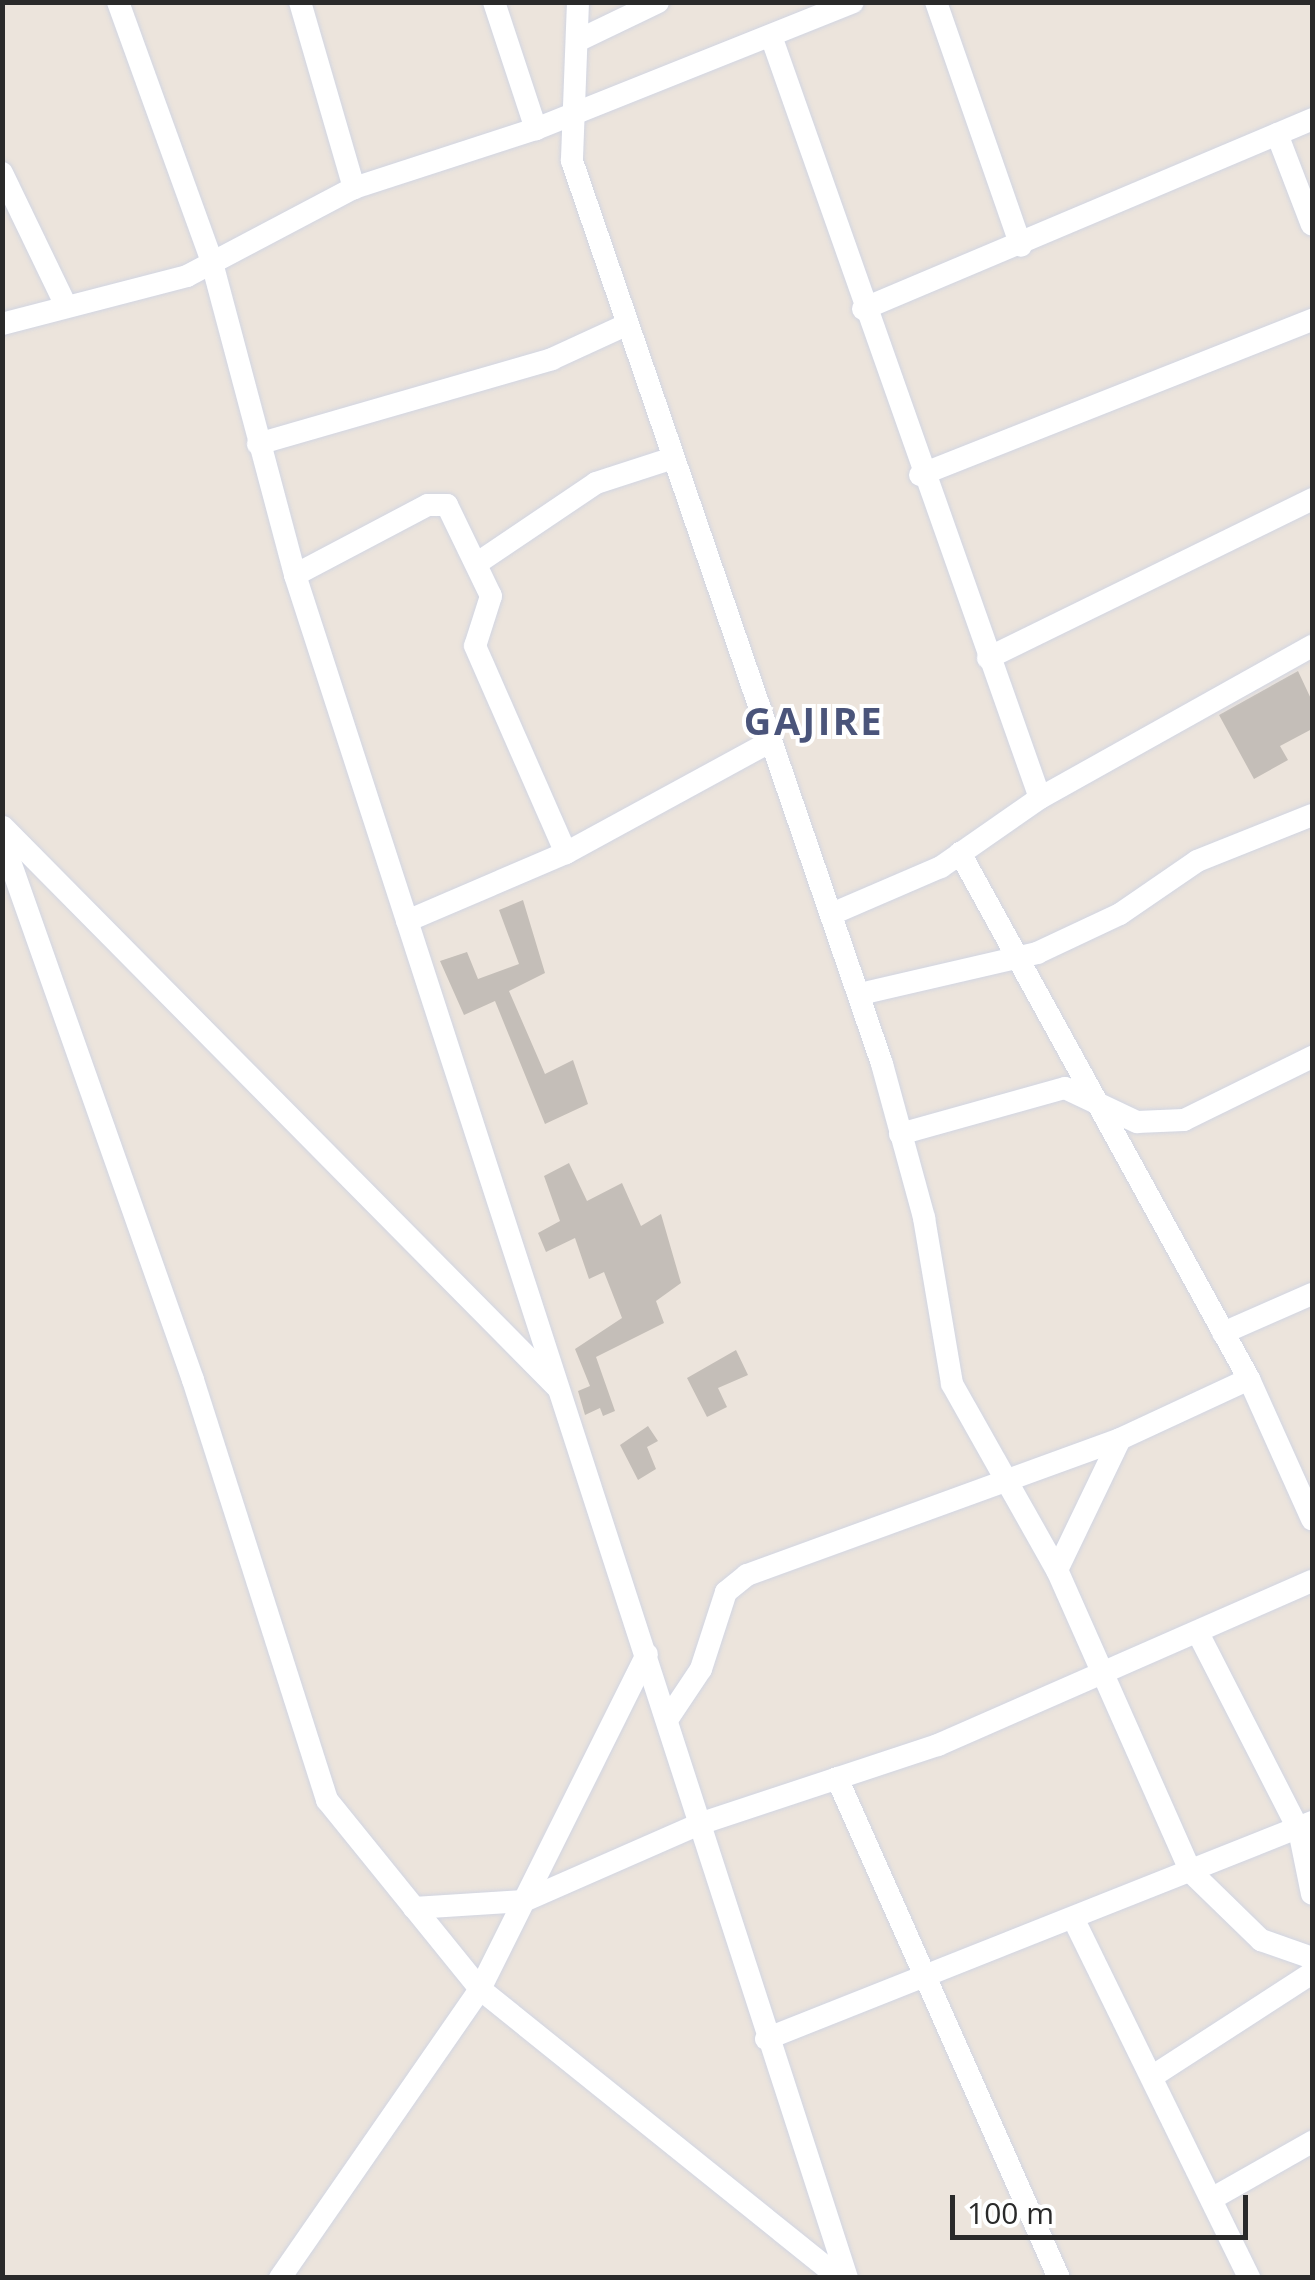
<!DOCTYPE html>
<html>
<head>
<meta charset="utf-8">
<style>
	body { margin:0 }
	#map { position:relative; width:1315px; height:2280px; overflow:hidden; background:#ece4dc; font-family:"Open Sans",sans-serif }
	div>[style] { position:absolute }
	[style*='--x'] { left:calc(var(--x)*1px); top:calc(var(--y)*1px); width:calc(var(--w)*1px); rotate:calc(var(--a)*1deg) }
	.building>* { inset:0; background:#c4beb8 }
	.roads { filter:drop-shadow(0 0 2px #d1d5e2) drop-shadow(0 0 2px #d1d5e2) }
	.minor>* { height:22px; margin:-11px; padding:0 11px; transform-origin:11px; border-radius:11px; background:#fff }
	span { translate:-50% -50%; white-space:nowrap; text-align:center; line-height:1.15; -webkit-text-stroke:8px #fff; paint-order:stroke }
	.district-label { font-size:38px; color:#4a547a; font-weight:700; letter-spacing:2.5px }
	.frame { position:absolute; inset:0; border:5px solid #2a2a2a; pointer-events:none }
	.scale { position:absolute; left:950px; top:2195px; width:298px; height:45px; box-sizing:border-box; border:5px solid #2a2a2a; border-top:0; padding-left:12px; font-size:30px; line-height:35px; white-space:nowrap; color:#2a2a2a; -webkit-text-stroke:8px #fff; paint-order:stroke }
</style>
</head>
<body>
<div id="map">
	<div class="building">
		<div style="clip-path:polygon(1298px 671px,1312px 701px,1312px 729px,1280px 746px,1288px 760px,1254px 779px,1219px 715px)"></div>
		<div style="clip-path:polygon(523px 900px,545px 973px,509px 991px,545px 1074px,573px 1060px,588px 1104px,545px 1124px,495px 1001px,464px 1015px,440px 961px,467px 952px,478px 979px,519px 964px,499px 910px)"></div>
		<div style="clip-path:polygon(569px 1163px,587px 1201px,622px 1183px,641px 1226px,661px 1214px,681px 1283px,656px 1301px,664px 1323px,596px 1357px,615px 1411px,603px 1416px,600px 1408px,585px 1415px,578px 1391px,590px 1386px,575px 1349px,622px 1318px,604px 1272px,589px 1279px,575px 1238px,546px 1252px,538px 1233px,560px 1221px,544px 1176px)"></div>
		<div style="clip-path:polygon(736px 1350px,748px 1375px,718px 1388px,727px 1407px,707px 1417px,687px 1378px)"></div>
		<div style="clip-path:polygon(648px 1426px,658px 1441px,647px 1447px,656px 1469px,638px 1480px,620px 1445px)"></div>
	</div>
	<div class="roads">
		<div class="minor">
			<div style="--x:118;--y:2;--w:273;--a:70.1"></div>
			<div style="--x:211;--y:259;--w:327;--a:75.1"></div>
			<div style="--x:295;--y:575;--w:1790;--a:72.04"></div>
			<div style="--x:300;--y:2;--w:194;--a:73.8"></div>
			<div style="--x:494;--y:2;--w:134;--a:71.7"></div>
			<div style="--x:578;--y:2;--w:159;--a:92.2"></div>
			<div style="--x:572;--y:161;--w:955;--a:71.05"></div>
			<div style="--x:882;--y:1064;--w:160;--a:74.7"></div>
			<div style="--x:924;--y:1218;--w:168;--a:80.4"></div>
			<div style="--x:952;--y:1384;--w:214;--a:60.6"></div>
			<div style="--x:1057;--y:1570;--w:330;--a:66.1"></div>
			<div style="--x:1191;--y:1872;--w:98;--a:44.2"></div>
			<div style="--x:1261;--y:1940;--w:54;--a:19.4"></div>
			<div style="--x:936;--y:2;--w:258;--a:70.8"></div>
			<div style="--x:771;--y:36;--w:808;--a:70.56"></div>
			<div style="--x:577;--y:41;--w:90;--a:-25.7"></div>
			<div style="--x:1277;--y:134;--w:97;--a:69"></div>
			<div style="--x:2;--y:173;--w:143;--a:64.3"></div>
			<div style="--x:863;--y:309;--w:488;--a:-22.9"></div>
			<div style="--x:2;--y:324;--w:191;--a:-14.5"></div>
			<div style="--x:187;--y:276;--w:189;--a:-27.8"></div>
			<div style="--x:354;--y:188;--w:191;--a:-18"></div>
			<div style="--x:536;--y:129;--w:341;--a:-21.8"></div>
			<div style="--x:258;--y:444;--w:306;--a:-16.1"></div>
			<div style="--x:552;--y:359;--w:81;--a:-24.7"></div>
			<div style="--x:920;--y:475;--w:422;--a:-21.6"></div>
			<div style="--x:479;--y:562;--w:141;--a:-34"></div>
			<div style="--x:596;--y:483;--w:81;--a:-18"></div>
			<div style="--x:295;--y:575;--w:150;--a:-27.8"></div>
			<div style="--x:428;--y:505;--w:19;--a:0"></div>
			<div style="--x:447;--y:505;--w:101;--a:64.2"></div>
			<div style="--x:491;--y:596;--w:52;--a:107.7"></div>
			<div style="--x:475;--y:646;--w:226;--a:66.3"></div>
			<div style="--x:988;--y:658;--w:361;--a:-26.1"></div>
			<div style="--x:3;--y:827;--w:788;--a:45.31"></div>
			<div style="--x:2;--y:839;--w:574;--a:70.55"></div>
			<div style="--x:193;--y:1380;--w:441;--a:72.3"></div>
			<div style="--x:327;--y:1800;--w:243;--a:51"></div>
			<div style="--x:480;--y:1989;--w:461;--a:38.8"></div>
			<div style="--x:960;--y:853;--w:600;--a:61.21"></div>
			<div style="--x:1249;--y:1379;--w:154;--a:65.8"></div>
			<div style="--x:834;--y:913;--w:116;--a:-23.3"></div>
			<div style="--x:941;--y:867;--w:121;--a:-34.9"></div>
			<div style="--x:1040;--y:798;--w:312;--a:-29.2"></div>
			<div style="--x:407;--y:921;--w:173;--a:-23.2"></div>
			<div style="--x:566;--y:853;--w:230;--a:-28.6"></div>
			<div style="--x:860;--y:994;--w:182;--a:-13"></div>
			<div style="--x:1037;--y:953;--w:92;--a:-25.2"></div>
			<div style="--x:1120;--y:914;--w:93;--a:-34.5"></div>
			<div style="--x:1197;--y:861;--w:124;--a:-21.8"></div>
			<div style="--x:900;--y:1134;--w:171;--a:-15.6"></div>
			<div style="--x:1065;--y:1088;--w:80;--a:25.3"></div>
			<div style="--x:1137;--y:1122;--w:47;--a:-2.4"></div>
			<div style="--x:1184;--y:1120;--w:143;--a:-26.2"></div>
			<div style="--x:1223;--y:1333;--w:97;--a:-23.7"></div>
			<div style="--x:1057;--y:1570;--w:145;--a:-64.3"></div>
			<div style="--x:1198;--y:1633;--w:221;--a:62.9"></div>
			<div style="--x:1299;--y:1830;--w:65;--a:78.5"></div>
			<div style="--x:667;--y:1720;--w:61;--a:-56.3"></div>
			<div style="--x:701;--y:1669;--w:81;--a:-72"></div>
			<div style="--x:726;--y:1592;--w:27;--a:-39"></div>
			<div style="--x:747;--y:1575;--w:397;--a:-20"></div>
			<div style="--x:1120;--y:1439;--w:142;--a:-24.9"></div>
			<div style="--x:837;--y:1778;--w:547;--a:66.06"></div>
			<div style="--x:414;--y:1908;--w:110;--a:-3.6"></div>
			<div style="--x:524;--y:1901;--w:191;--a:-23.7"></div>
			<div style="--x:699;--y:1824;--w:252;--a:-18.3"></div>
			<div style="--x:938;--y:1745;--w:408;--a:-23.7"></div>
			<div style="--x:1073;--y:1918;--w:401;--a:63.9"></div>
			<div style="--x:766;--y:2039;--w:588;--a:-21.67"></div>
			<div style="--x:1153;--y:2076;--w:189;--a:-32.9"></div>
			<div style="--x:1215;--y:2197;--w:112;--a:-29.6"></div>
			<div style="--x:280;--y:2278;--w:351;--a:-55.3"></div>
			<div style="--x:480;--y:1989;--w:374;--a:-63.5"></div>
		</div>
	</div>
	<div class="district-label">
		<span style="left:814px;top:721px">GAJIRE</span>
	</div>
	<div class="frame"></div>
	<div class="scale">100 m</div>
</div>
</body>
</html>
